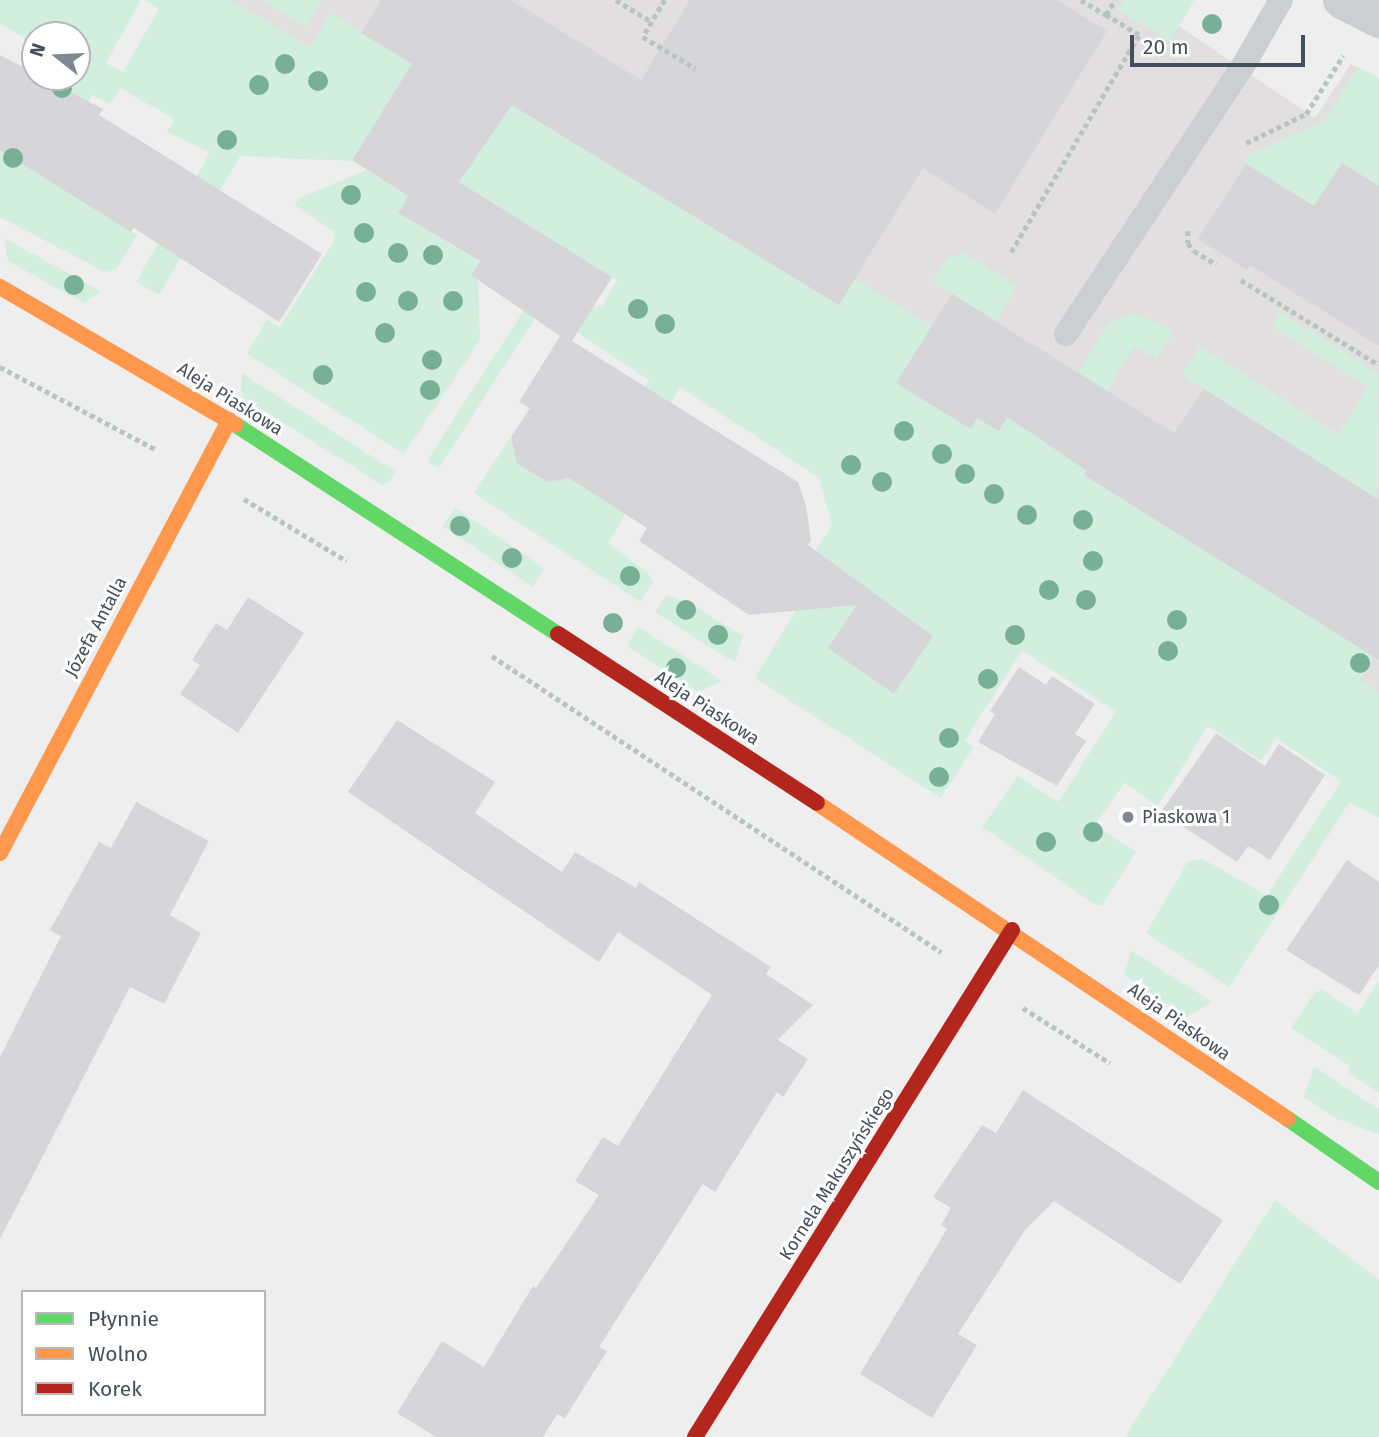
<!DOCTYPE html>
<html>
<head>
<meta charset="utf-8">
<style>
	body { margin:0 }
	#map { position:relative; width:1379px; height:1437px; overflow:hidden; background:#efeeee; font-family:"Fira Sans",sans-serif }
	div>[style] { position:absolute }
	[style*='--x'] { left:calc(var(--x)*1px); top:calc(var(--y)*1px); width:calc(var(--w)*1px); rotate:calc(var(--a)*1deg) }
	.education>* { inset:0; background:#e1dfe0 }
	.green>* { inset:0; background:#d2eedf; transform-origin:0 0 }
	.building>* { inset:0; background:#d6d6d8 }
	.path>* { height:4.5px; margin-top:-2.25px; transform-origin:0; background:repeating-linear-gradient(90deg,#b8c4c2 0 5px,transparent 0 8.5px) }
	.lane>* { height:24px; margin:-12px; padding:0 12px; transform-origin:12px; border-radius:12px; background:#cccfd2 }
	.street>* { height:38px; margin:-19px; padding:0 19px; transform-origin:19px; border-radius:19px; background:#cccfd2 }
	.fast>* { height:16px; margin:-8px; padding:0 8px; transform-origin:8px; border-radius:8px; background:#63d668 }
	.slow>* { height:16px; margin:-8px; padding:0 8px; transform-origin:8px; border-radius:8px; background:#ff974d }
	.jam>* { height:16px; margin:-8px; padding:0 8px; transform-origin:8px; border-radius:8px; background:#b3261e }
	.trees>* { width:20px; height:20px; margin:-10px; border-radius:50%; background:#78af97 }
	.dots>* { width:19px; height:19px; translate:-50% -50%; box-sizing:border-box; border:4px solid #fff; border-radius:50% }
	span { translate:-50% -50%; white-space:nowrap; text-align:center; line-height:1.15; -webkit-text-stroke:6px #fff; paint-order:stroke }
	.street-label { font-size:18px; color:#454f5b }
	.poi-label { font-size:18px; color:#454f5b }
	.left { translate:0 -50%; text-align:left }
	.legend { position:absolute; left:21px; top:1290px; width:245px; height:126px; box-sizing:border-box; background:#fff; border:2px solid #b5b9bd; margin:0; padding:9px 12px; list-style:none; font-size:21px; color:#454f5b }
	.legend li { display:flex; align-items:center; gap:14px; height:35px }
	.legend b { width:35px; border:2px solid #b5b9bd }
	.north { position:absolute; left:21px; top:21px; width:70px; height:70px; box-sizing:border-box; background:#fff; border:2px solid #b5b9bd; border-radius:50%; rotate:288deg; font-size:19px; font-weight:700; line-height:28px; text-align:center; color:#454f5b }
	.north::after { content:''; display:block; margin:auto; width:24px; height:32px; background:#80878e; clip-path:polygon(50% 0,100% 100%,50% 72%,0 100%) }
	.scale { position:absolute; left:1130px; top:35px; width:175px; height:32px; box-sizing:border-box; border:4px solid #454f5b; border-top:0; padding-left:9px; font-size:21px; line-height:24px; white-space:nowrap; color:#454f5b; -webkit-text-stroke:5px #fff; paint-order:stroke }
</style>
</head>
<body>
<div id="map">
	<div class="education">
		<div style="clip-path:polygon(173px 0,1194px 0,1179px 26px,1315px 118px,1351px 64px,1379px 78px,1379px 764px,400px 124px)"></div>
	</div>
	<div class="green">
		<div style="clip-path:polygon(evenodd,0 0,141px 0,106px 63px,123px 72px,159px 9px,144px 0,231px 0,310px 47px,331px 13px,503px 119px,511px 105px,838px 305px,855px 279px,932px 326px,896px 383px,970px 429px,977px 418px,999px 431px,1007px 417px,1112px 431px,1085px 475px,1374px 657px,1360px 679px,1379px 692px,1379px 818px,1350px 802px,1229px 987px,1146px 933px,1188px 861px,1203px 859px,1267px 896px,1341px 781px,1276px 738px,1261px 761px,1208px 726px,1158px 806px,1124px 783px,1095px 825px,1136px 852px,1101px 906px,1096px 905px,982px 827px,1018px 776px,1058px 802px,1116px 712px,1022px 650px,965px 741px,973px 748px,941px 798px,755px 678px,797px 609px,785px 601px,832px 524px,819px 478px,680px 387px,669px 406px,631px 410px,649px 380px,569px 327px,582px 307px,602px 306px,617px 280px,370px 131px,351px 161px,240px 156px,159px 295px,136px 282px,210px 152px,167px 132px,174px 119px,120px 88px,110px 104px,92px 95px,42px 175px,137px 235px,116px 270px,105px 272px,0 217px,0 107px,35px 43px,0 24px,0 0,35px 35px,77px 35px,77px 77px,35px 77px,35px 35px)"></div>
		<div style="clip-path:polygon(261px 0,322px 0,306px 27px)"></div>
		<div style="clip-path:polygon(1124px 0,1194px 0,1170px 41px,1118px 10px)"></div>
		<div style="clip-path:polygon(1358px 67px,1379px 78px,1379px 186px,1342px 163px,1314px 206px,1246px 164px,1246px 156px,1325px 120px)"></div>
		<div style="clip-path:polygon(367px 170px,408px 196px,398px 213px,480px 262px,471px 275px,478px 279px,480px 340px,404px 454px,247px 354px,267px 319px,280px 327px,332px 244px,335px 232px,295px 205px,297px 199px)"></div>
		<div style="clip-path:polygon(4px 238px,101px 291px,84px 303px,8px 261px)"></div>
		<div style="clip-path:polygon(964px 253px,1017px 286px,997px 321px,932px 282px,947px 258px)"></div>
		<div style="clip-path:polygon(524px 310px,537px 315px,439px 468px,432px 465px,428px 459px)"></div>
		<div style="clip-path:polygon(1133px 312px,1174px 331px,1157px 359px,1134px 346px,1107px 390px,1078px 372px,1108px 324px)"></div>
		<div style="clip-path:polygon(1281px 312px,1379px 374px,1377px 499px,1182px 375px,1200px 346px,1338px 434px,1368px 387px,1272px 327px)"></div>
		<div style="clip-path:polygon(242px 373px,395px 471px,390px 482px,382px 485px,241px 396px)"></div>
		<div style="clip-path:polygon(511px 437px,517px 464px,548px 482px,568px 478px,629px 508px,608px 543px,649px 574px,653px 582px,640px 602px,474px 493px)"></div>
		<div style="left:455px;top:508px;width:108px;height:22px;rotate:34deg"></div>
		<div style="clip-path:polygon(667px 595px,690px 603px,743px 636px,735px 663px,655px 612px)"></div>
		<div style="clip-path:polygon(638px 626px,722px 681px,698px 692px,627px 646px)"></div>
		<div style="clip-path:polygon(1131px 950px,1212px 1002px,1186px 1017px,1124px 975px)"></div>
		<div style="clip-path:polygon(1379px 981px,1379px 1093px,1348px 1072px,1350px 1066px,1291px 1028px,1315px 992px,1322px 990px,1357px 1013px)"></div>
		<div style="clip-path:polygon(1314px 1066px,1379px 1109px,1379px 1134px,1335px 1118px,1304px 1097px)"></div>
		<div style="clip-path:polygon(1275px 1200px,1379px 1280px,1379px 1437px,1125px 1437px)"></div>
	</div>
	<div class="building">
		<div style="clip-path:polygon(381px 0,511px 0,641px 80px,690px 0,1057px 0,1107px 31px,995px 214px,923px 168px,839px 305px,512px 105px,459px 182px,612px 277px,572px 341px,798px 482px,806px 506px,811px 540px,808px 545px,933px 636px,894px 694px,828px 648px,857px 605px,749px 615px,639px 541px,647px 528px,569px 478px,548px 482px,517px 464px,511px 437px,530px 408px,519px 402px,560px 336px,471px 275px,480px 261px,398px 213px,408px 196px,352px 160px,412px 64px,361px 33px)"></div>
		<div style="clip-path:polygon(0 55px,103px 109px,99px 115px,322px 254px,279px 322px,134px 228px,131px 232px,0 150px)"></div>
		<div style="clip-path:polygon(1342px 163px,1379px 186px,1379px 346px,1250px 265px,1247px 270px,1198px 239px,1246px 164px,1314px 206px)"></div>
		<div style="clip-path:polygon(952px 294px,1174px 433px,1204px 389px,1379px 500px,1379px 660px,1084px 475px,1087px 471px,1007px 417px,999px 431px,977px 418px,971px 429px,896px 383px)"></div>
		<div style="clip-path:polygon(248px 597px,304px 633px,238px 733px,180px 694px,200px 665px,192px 660px,216px 623px,227px 630px)"></div>
		<div style="clip-path:polygon(1019px 667px,1046px 685px,1052px 676px,1095px 704px,1075px 734px,1086px 741px,1057px 786px,978px 742px,995px 714px,990px 711px)"></div>
		<div style="clip-path:polygon(397px 720px,495px 782px,475px 813px,562px 872px,575px 852px,636px 888px,639px 882px,771px 967px,766px 974px,813px 1005px,778px 1040px,808px 1059px,783px 1097px,777px 1092px,715px 1192px,703px 1184px,599px 1347px,607px 1351px,565px 1418px,557px 1414px,543px 1437px,436px 1437px,397px 1413px,442px 1341px,484px 1367px,533px 1286px,536px 1288px,599px 1195px,575px 1181px,603px 1137px,618px 1146px,712px 995px,618px 932px,599px 962px,348px 792px)"></div>
		<div style="clip-path:polygon(1216px 733px,1265px 766px,1279px 744px,1325px 775px,1270px 860px,1248px 846px,1237px 862px,1161px 812px)"></div>
		<div style="clip-path:polygon(136px 802px,209px 841px,170px 915px,201px 933px,164px 1004px,130px 987px,0 1239px,0 1057px,61px 936px,50px 930px,99px 842px,111px 848px)"></div>
		<div style="clip-path:polygon(1347px 860px,1379px 882px,1379px 965px,1359px 995px,1286px 950px)"></div>
		<div style="clip-path:polygon(1023px 1090px,1223px 1220px,1180px 1284px,1054px 1201px,1025px 1230px,958px 1334px,977px 1345px,932px 1418px,860px 1374px,947px 1229px,941px 1225px,951px 1208px,933px 1197px,982px 1125px,996px 1133px)"></div>
	</div>
	<div class="path">
		<div style="--x:616;--y:0;--w:42;--a:31.4"></div>
		<div style="--x:665;--y:0;--w:43;--a:120.7"></div>
		<div style="--x:643;--y:37;--w:61;--a:30.8"></div>
		<div style="--x:1081;--y:0;--w:29;--a:31"></div>
		<div style="--x:1246;--y:143;--w:67;--a:-25.8"></div>
		<div style="--x:1306;--y:114;--w:69;--a:-57.5"></div>
		<div style="--x:1188;--y:231;--w:12;--a:90"></div>
		<div style="--x:1188;--y:243;--w:10;--a:53"></div>
		<div style="--x:1194;--y:251;--w:26;--a:31"></div>
		<div style="--x:1011;--y:252;--w:252;--a:-59.5"></div>
		<div style="--x:1139;--y:35;--w:39;--a:-149"></div>
		<div style="--x:1106;--y:15;--w:17;--a:-59"></div>
		<div style="--x:1241;--y:280;--w:162;--a:31.6"></div>
		<div style="--x:0;--y:367;--w:178;--a:27.9"></div>
		<div style="--x:244;--y:499;--w:120;--a:31"></div>
		<div style="--x:492;--y:656;--w:538;--a:33.39"></div>
		<div style="--x:1023;--y:1008;--w:103;--a:32.3"></div>
	</div>
	<div class="lane">
		<div style="--x:1066;--y:334;--w:321;--a:-56.6"></div>
		<div style="--x:1243;--y:66;--w:76;--a:-60.1"></div>
	</div>
	<div class="street">
		<div style="--x:1342;--y:0;--w:42;--a:27.2"></div>
	</div>
	<div class="fast">
		<div style="--x:236;--y:425;--w:384;--a:33"></div>
		<div style="--x:1288;--y:1119;--w:111;--a:34.7"></div>
	</div>
	<div class="slow">
		<div style="--x:0;--y:287;--w:273;--a:30.3"></div>
		<div style="--x:817;--y:803;--w:567;--a:33.86"></div>
		<div style="--x:0;--y:853;--w:490;--a:-62.1"></div>
	</div>
	<div class="jam">
		<div style="--x:558;--y:634;--w:309;--a:33.1"></div>
		<div style="--x:695;--y:1437;--w:598;--a:-57.98"></div>
	</div>
	<div class="trees">
		<div style="left:1212px;top:24px"></div>
		<div style="left:285px;top:64px"></div>
		<div style="left:318px;top:81px"></div>
		<div style="left:259px;top:85px"></div>
		<div style="left:62px;top:88px"></div>
		<div style="left:227px;top:140px"></div>
		<div style="left:13px;top:158px"></div>
		<div style="left:351px;top:195px"></div>
		<div style="left:364px;top:233px"></div>
		<div style="left:398px;top:253px"></div>
		<div style="left:433px;top:255px"></div>
		<div style="left:74px;top:285px"></div>
		<div style="left:366px;top:292px"></div>
		<div style="left:408px;top:301px"></div>
		<div style="left:453px;top:301px"></div>
		<div style="left:638px;top:309px"></div>
		<div style="left:665px;top:324px"></div>
		<div style="left:385px;top:333px"></div>
		<div style="left:432px;top:360px"></div>
		<div style="left:323px;top:375px"></div>
		<div style="left:430px;top:390px"></div>
		<div style="left:904px;top:431px"></div>
		<div style="left:942px;top:454px"></div>
		<div style="left:851px;top:465px"></div>
		<div style="left:965px;top:474px"></div>
		<div style="left:882px;top:482px"></div>
		<div style="left:994px;top:494px"></div>
		<div style="left:1027px;top:515px"></div>
		<div style="left:1083px;top:520px"></div>
		<div style="left:460px;top:526px"></div>
		<div style="left:512px;top:558px"></div>
		<div style="left:1093px;top:561px"></div>
		<div style="left:630px;top:576px"></div>
		<div style="left:1049px;top:590px"></div>
		<div style="left:1086px;top:600px"></div>
		<div style="left:686px;top:610px"></div>
		<div style="left:1177px;top:620px"></div>
		<div style="left:613px;top:623px"></div>
		<div style="left:718px;top:635px"></div>
		<div style="left:1015px;top:635px"></div>
		<div style="left:1168px;top:651px"></div>
		<div style="left:1360px;top:663px"></div>
		<div style="left:676px;top:668px"></div>
		<div style="left:988px;top:679px"></div>
		<div style="left:949px;top:738px"></div>
		<div style="left:939px;top:777px"></div>
		<div style="left:1093px;top:832px"></div>
		<div style="left:1046px;top:842px"></div>
		<div style="left:1269px;top:905px"></div>
	</div>
	<div class="dots">
		<div style="left:1128px;top:817px;background:#80878e"></div>
	</div>
	<div class="street-label">
		<span style="left:230px;top:399px;rotate:32deg">Aleja Piaskowa</span>
		<span style="left:96px;top:627px;rotate:-62deg">Józefa Antalla</span>
		<span style="left:707px;top:708px;rotate:33deg">Aleja Piaskowa</span>
		<span style="left:1179px;top:1022px;rotate:35deg">Aleja Piaskowa</span>
		<span style="left:837px;top:1174px;rotate:-58deg">Kornela Makuszyńskiego</span>
	</div>
	<div class="poi-label">
		<span class="left" style="left:1142px;top:817px">Piaskowa 1</span>
	</div>
	<ul class="legend">
	<li><b style="height:9px;background:#63d668"></b>Płynnie</li>
	<li><b style="height:9px;background:#ff974d"></b>Wolno</li>
	<li><b style="height:9px;background:#b3261e"></b>Korek</li>
	</ul>
	<div class="north">N</div>
	<div class="scale">20 m</div>
</div>
</body>
</html>
